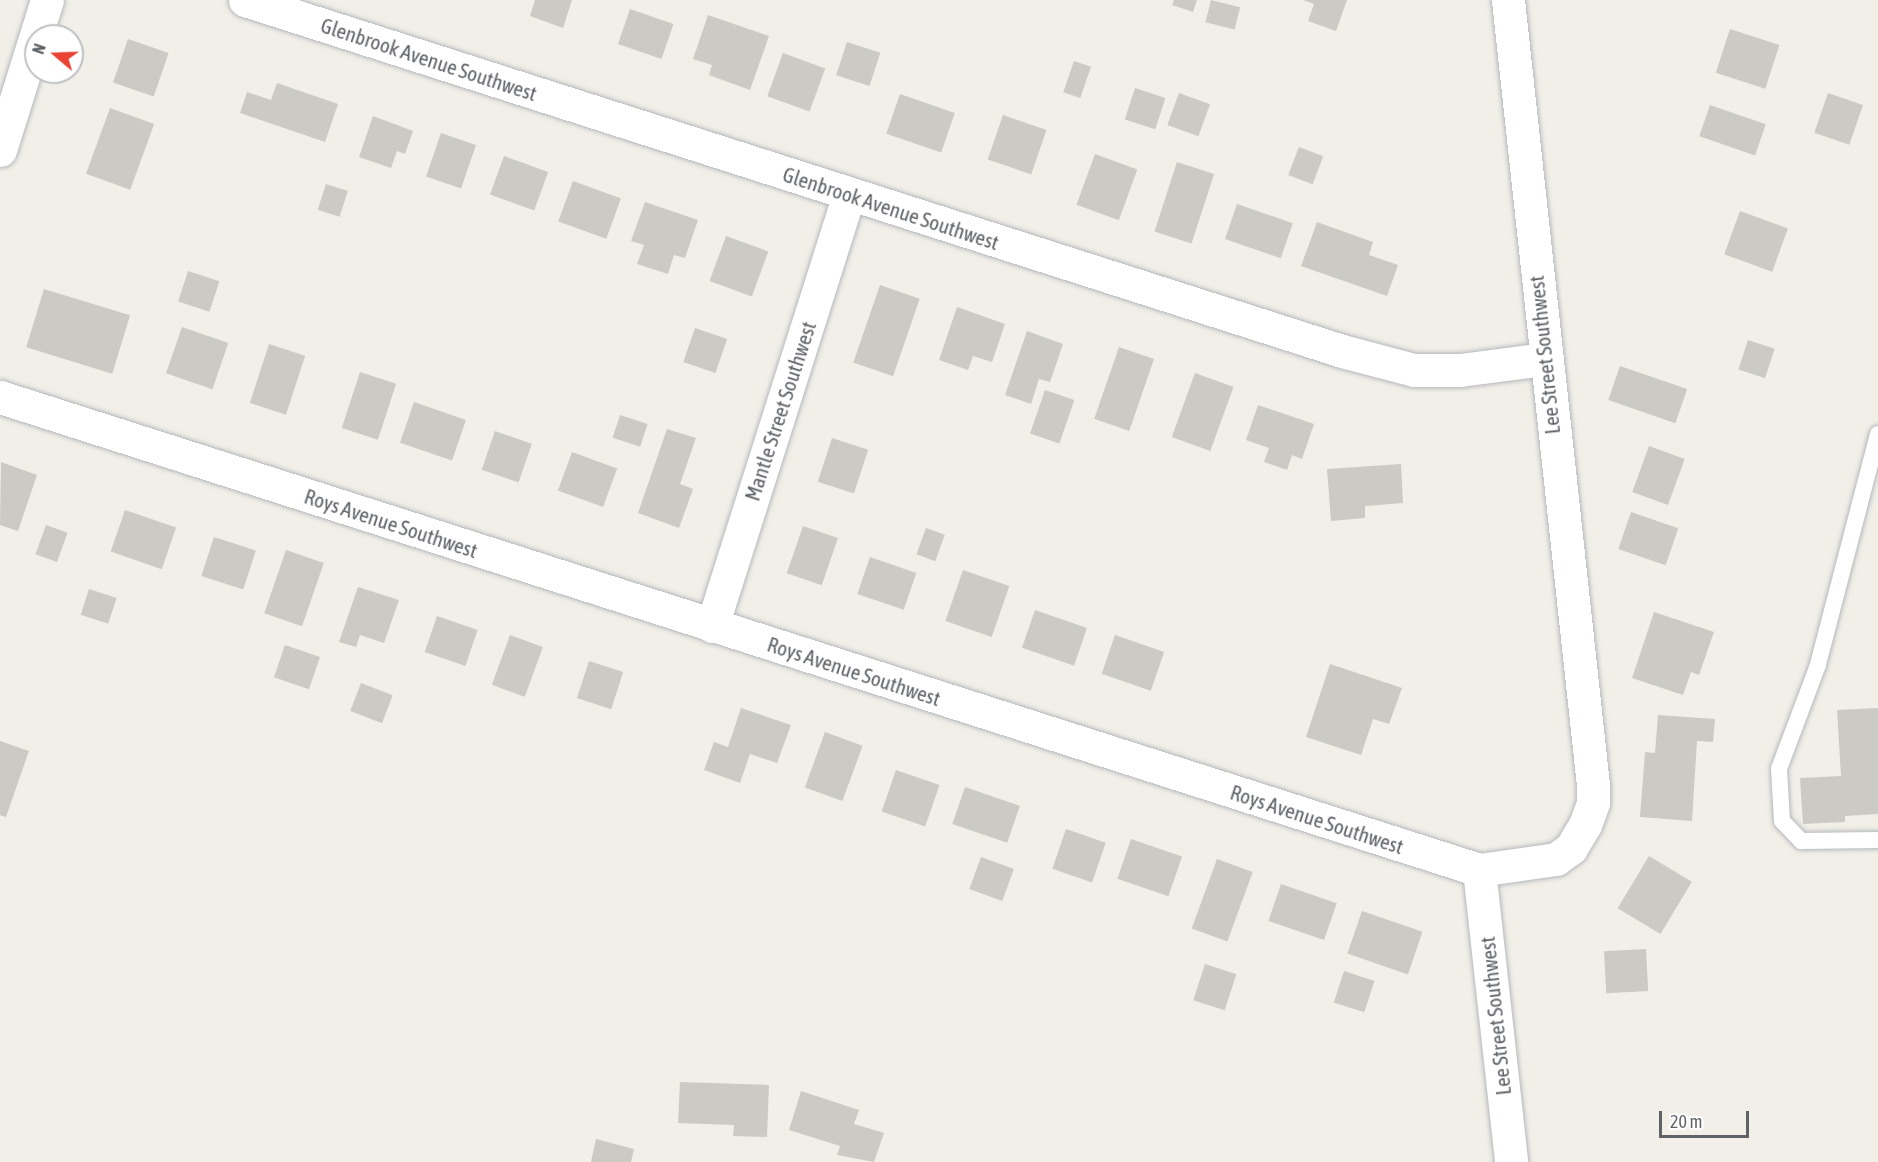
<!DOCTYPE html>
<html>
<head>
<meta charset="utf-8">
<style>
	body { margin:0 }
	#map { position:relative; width:1878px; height:1162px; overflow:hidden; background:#f1efe8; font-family:"Asap Condensed",sans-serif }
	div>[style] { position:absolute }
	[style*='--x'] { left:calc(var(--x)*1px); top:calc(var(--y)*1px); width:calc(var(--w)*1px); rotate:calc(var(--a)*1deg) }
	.building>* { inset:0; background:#cccac5; transform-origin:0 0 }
	.roads { filter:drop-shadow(0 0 2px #b5b8bc) drop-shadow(0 0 2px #b5b8bc) }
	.service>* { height:16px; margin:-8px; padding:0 8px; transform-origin:8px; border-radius:8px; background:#fff }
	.minor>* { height:33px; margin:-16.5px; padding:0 16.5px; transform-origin:16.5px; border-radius:16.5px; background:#fff }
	span { translate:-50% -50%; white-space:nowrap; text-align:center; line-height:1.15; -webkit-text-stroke:4.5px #fff; paint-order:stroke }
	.street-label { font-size:21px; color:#5f6368 }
	.north { position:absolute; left:24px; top:24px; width:60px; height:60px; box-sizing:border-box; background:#fff; border:2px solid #bfc1c3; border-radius:50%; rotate:289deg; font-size:16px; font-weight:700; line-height:24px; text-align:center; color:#5f6368 }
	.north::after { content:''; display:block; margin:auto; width:21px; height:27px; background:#ea4335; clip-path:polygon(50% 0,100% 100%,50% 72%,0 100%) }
	.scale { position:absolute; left:1659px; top:1111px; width:90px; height:27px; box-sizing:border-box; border:3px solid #5f6368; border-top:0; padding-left:8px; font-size:18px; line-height:21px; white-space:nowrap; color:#5f6368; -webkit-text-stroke:4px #fff; paint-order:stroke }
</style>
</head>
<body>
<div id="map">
	<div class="building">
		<div style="clip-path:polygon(535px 0,572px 0,563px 28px,530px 16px)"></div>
		<div style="clip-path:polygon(1174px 0,1197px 0,1193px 12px,1172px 5px)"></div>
		<div style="left:1211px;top:0;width:30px;height:23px;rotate:14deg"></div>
		<div style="clip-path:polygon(1303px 0,1347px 0,1336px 31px,1308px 21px,1314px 4px)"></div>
		<div style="left:630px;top:9px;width:46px;height:37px;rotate:19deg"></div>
		<div style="clip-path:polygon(708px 15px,769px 36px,750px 90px,709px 75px,712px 65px,693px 59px)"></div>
		<div style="left:1730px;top:29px;width:52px;height:46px;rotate:18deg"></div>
		<div style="left:128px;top:39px;width:43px;height:46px;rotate:19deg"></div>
		<div style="left:847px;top:42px;width:35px;height:35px;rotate:18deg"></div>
		<div style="left:783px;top:53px;width:45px;height:46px;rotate:20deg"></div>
		<div style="left:1074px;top:61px;width:18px;height:33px;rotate:19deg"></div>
		<div style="clip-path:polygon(277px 83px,338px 104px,325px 142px,240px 113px,247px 92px,271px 100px)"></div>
		<div style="left:1135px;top:88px;width:32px;height:33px;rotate:18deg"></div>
		<div style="left:1179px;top:93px;width:33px;height:34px;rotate:20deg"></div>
		<div style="left:1828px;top:93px;width:37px;height:42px;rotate:19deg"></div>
		<div style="left:900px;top:94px;width:58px;height:42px;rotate:19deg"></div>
		<div style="left:1710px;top:105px;width:59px;height:33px;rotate:19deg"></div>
		<div style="left:110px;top:108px;width:47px;height:70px;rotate:20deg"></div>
		<div style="left:1003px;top:115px;width:46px;height:47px;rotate:19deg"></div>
		<div style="clip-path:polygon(373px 116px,413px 131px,405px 154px,397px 151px,391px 168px,359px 157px)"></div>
		<div style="left:441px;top:133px;width:37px;height:46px;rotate:19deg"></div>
		<div style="left:1299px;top:147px;width:26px;height:30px;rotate:21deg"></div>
		<div style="left:1095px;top:154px;width:45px;height:54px;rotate:20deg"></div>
		<div style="left:504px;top:156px;width:47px;height:41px;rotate:20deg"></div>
		<div style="left:1177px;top:162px;width:39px;height:73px;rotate:18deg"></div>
		<div style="left:573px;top:181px;width:51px;height:43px;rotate:20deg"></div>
		<div style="left:326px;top:184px;width:23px;height:27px;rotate:18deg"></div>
		<div style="clip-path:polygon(645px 202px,698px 220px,685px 258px,674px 255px,668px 274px,637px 264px,644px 245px,631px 241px)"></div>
		<div style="left:1237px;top:204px;width:59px;height:37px;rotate:19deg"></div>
		<div style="left:1740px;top:211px;width:51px;height:46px;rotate:20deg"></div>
		<div style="clip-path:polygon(1317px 222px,1373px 242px,1369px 255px,1398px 265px,1387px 296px,1301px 266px)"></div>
		<div style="left:726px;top:236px;width:45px;height:48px;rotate:20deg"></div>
		<div style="left:188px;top:271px;width:33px;height:32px;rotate:18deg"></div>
		<div style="left:880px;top:285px;width:42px;height:82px;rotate:19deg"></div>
		<div style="left:44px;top:289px;width:90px;height:61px;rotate:17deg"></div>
		<div style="clip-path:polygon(957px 307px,1005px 324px,992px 362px,973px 356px,968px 370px,939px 360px)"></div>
		<div style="left:182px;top:327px;width:49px;height:49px;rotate:19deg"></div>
		<div style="left:695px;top:328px;width:34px;height:36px;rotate:19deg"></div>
		<div style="clip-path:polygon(1027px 331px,1063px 344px,1050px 382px,1039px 379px,1031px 404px,1005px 395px)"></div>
		<div style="left:1748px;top:340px;width:28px;height:31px;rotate:18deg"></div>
		<div style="left:269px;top:344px;width:38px;height:62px;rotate:18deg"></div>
		<div style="left:1119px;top:347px;width:37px;height:76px;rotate:19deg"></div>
		<div style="left:1620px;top:366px;width:71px;height:36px;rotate:19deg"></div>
		<div style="left:360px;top:372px;width:38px;height:59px;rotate:18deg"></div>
		<div style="left:1195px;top:373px;width:41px;height:68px;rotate:20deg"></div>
		<div style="left:1045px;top:390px;width:31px;height:46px;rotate:19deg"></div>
		<div style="left:414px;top:402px;width:55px;height:43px;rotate:19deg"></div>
		<div style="clip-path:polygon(1258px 405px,1314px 424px,1302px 459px,1292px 455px,1287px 470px,1264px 462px,1269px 448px,1246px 440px)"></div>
		<div style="left:620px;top:415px;width:29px;height:24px;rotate:18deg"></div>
		<div style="clip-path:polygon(667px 429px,696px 438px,680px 484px,693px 489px,679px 528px,638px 513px)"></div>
		<div style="left:495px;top:431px;width:39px;height:41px;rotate:19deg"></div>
		<div style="left:832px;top:438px;width:38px;height:46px;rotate:18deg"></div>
		<div style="left:1649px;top:446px;width:38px;height:49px;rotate:20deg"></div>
		<div style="left:572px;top:452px;width:48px;height:41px;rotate:20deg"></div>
		<div style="clip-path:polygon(1px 462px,37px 475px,18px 531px,0 525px)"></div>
		<div style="clip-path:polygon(1401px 464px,1403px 503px,1365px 506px,1365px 518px,1331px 521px,1327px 469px)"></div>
		<div style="left:125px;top:510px;width:54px;height:44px;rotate:19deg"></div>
		<div style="left:1631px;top:512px;width:50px;height:39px;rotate:19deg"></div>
		<div style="left:46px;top:525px;width:23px;height:31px;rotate:20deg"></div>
		<div style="left:803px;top:526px;width:37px;height:50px;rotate:19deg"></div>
		<div style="left:926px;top:528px;width:20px;height:28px;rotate:20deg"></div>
		<div style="left:214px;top:537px;width:44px;height:41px;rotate:18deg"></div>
		<div style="left:286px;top:550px;width:40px;height:67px;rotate:19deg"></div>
		<div style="left:870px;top:557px;width:49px;height:39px;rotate:19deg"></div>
		<div style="left:963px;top:570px;width:49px;height:54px;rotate:19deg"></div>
		<div style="clip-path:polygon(358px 587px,399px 600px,384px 643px,360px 635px,356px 647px,339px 642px)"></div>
		<div style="left:89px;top:589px;width:29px;height:27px;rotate:18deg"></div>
		<div style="left:1035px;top:610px;width:55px;height:40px;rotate:19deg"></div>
		<div style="clip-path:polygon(1654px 612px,1714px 632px,1699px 675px,1691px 672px,1683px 695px,1632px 678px)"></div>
		<div style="left:437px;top:616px;width:43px;height:38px;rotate:19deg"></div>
		<div style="left:510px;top:635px;width:35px;height:53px;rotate:20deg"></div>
		<div style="left:1115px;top:635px;width:52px;height:41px;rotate:19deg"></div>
		<div style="left:285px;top:645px;width:37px;height:34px;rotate:19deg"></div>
		<div style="left:589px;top:661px;width:36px;height:39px;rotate:18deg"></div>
		<div style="clip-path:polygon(1330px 664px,1402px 688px,1389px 724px,1373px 719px,1361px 755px,1306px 737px)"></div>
		<div style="left:361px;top:683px;width:34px;height:30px;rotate:21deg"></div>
		<div style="clip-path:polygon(741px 708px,791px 725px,777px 763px,750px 754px,740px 783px,704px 770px,714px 742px,728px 747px)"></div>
		<div style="clip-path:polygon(1878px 708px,1878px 814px,1845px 816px,1845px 822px,1803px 824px,1800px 778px,1841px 776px,1837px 710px)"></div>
		<div style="clip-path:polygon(1658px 715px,1715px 719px,1713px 742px,1697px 741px,1692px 821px,1640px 817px,1645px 752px,1655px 753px)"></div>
		<div style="left:825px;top:732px;width:40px;height:59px;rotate:20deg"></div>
		<div style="clip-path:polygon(0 741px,29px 751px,6px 817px,0 815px)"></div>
		<div style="left:896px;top:770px;width:46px;height:44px;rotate:19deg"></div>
		<div style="left:965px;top:787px;width:58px;height:39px;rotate:19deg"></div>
		<div style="left:1066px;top:829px;width:42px;height:42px;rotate:19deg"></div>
		<div style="left:1131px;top:839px;width:54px;height:42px;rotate:19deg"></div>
		<div style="left:1649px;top:856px;width:50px;height:61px;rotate:31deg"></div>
		<div style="left:981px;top:857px;width:35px;height:34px;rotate:20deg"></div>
		<div style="left:1217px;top:859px;width:38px;height:74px;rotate:20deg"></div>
		<div style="left:1281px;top:884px;width:59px;height:39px;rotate:19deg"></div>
		<div style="left:1362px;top:911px;width:64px;height:45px;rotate:19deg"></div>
		<div style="left:1646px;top:949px;width:42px;height:42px;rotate:87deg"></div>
		<div style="left:1205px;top:964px;width:33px;height:38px;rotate:18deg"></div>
		<div style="left:1344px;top:971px;width:32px;height:33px;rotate:18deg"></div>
		<div style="clip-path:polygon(680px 1082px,769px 1085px,767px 1137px,733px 1136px,734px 1125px,678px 1123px)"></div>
		<div style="clip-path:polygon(801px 1091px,859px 1110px,854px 1124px,884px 1133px,874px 1162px,837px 1155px,840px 1146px,789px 1130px)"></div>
		<div style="clip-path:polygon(596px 1139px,634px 1149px,631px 1162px,591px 1162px)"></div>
	</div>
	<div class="roads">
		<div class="service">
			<div style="--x:1878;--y:434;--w:239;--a:104.6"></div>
			<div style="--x:1818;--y:665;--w:111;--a:110.6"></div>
			<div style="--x:1779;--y:769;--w:52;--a:86.7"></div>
			<div style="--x:1782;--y:821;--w:28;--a:46"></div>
			<div style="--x:1801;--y:841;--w:77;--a:-0.7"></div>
		</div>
		<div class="minor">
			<div style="--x:245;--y:0;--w:1152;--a:17.74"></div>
			<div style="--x:1342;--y:351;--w:74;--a:14.8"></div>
			<div style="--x:1414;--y:370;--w:46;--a:0"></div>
			<div style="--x:1460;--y:370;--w:86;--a:-7.4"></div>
			<div style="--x:0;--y:150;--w:157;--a:-72.6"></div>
			<div style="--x:0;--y:397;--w:1553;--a:17.73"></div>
			<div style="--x:1479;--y:870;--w:78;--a:-8.1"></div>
			<div style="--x:1556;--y:859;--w:19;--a:-36"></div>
			<div style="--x:1571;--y:848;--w:27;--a:-59"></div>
			<div style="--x:1585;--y:825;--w:23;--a:-70"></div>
			<div style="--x:1593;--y:803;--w:18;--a:-90"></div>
			<div style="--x:1593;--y:785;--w:790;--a:-96.18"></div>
			<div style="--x:712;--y:626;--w:452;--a:-72.4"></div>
			<div style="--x:1479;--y:870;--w:294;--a:83.7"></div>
		</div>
	</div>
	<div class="street-label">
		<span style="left:429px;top:59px;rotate:18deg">Glenbrook Avenue Southwest</span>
		<span style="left:891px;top:208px;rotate:18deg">Glenbrook Avenue Southwest</span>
		<span style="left:1544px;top:355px;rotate:-96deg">Lee Street Southwest</span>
		<span style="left:780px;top:411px;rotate:-72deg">Mantle Street Southwest</span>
		<span style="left:391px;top:523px;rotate:18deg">Roys Avenue Southwest</span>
		<span style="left:854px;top:671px;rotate:18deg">Roys Avenue Southwest</span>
		<span style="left:1317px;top:819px;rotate:18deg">Roys Avenue Southwest</span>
		<span style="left:1495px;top:1016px;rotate:-96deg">Lee Street Southwest</span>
	</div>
	<div class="north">N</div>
	<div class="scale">20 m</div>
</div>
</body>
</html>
